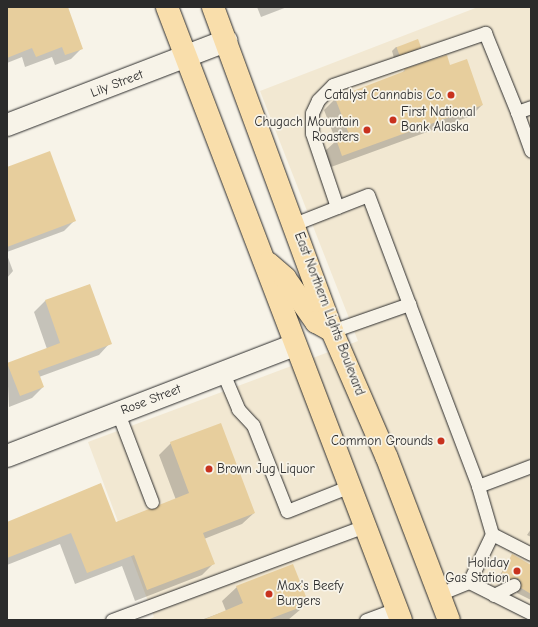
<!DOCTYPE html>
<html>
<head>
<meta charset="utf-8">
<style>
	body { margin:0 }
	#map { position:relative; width:538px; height:627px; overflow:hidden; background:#f7f3e8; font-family:"Comic Neue",sans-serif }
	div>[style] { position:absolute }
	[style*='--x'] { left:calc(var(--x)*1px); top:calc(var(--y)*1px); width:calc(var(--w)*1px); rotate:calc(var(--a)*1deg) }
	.built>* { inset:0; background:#f2e8d2 }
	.shadow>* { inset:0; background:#0003 }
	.building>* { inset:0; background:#e7ce9d; transform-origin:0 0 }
	.roads { filter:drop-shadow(0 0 1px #2b2b2b) drop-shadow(0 0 1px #2b2b2b) }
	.service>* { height:13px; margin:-6.5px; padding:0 6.5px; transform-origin:6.5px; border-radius:6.5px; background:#f7f3e8 }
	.minor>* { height:22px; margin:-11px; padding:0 11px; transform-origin:11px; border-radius:11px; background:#f7f3e8 }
	.primary>* { height:22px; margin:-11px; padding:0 11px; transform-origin:11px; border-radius:11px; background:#f9deab }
	.dots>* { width:11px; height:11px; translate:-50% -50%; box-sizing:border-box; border:2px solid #f7f3e8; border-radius:50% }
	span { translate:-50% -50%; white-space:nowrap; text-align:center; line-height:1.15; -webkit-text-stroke:3.5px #f7f3e8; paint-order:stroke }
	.street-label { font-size:13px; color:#2b2b2b }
	.poi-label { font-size:13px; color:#2b2b2b }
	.right { translate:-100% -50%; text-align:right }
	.left { translate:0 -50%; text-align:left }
	.frame { position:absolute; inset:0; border:8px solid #2b2b2b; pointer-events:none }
</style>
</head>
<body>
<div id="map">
	<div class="built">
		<div style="clip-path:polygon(478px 7px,531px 7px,531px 620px,148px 620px,154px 617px,88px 442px,358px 341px,260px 91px)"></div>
	</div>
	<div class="shadow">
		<div style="clip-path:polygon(7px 7px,67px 7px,82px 48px,71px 59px,55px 65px,52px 57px,25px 67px,22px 57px,7px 63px)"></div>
		<div style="clip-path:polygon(257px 7px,287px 7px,261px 17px)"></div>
		<div style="clip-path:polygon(420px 46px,416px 50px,394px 58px,392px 51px,396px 47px)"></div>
		<div style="clip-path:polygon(450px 66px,482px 105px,471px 116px,331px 167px,325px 151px,336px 141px,324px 110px,336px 98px,401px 74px,405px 70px)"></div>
		<div style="clip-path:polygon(7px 168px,74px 221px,64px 231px,7px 252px)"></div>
		<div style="clip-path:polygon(7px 255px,13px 271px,7px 278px)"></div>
		<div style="clip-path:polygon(89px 285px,110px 343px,99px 355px,39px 377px,43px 387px,32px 398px,9px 407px,7px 365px,47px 349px,34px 312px,45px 301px)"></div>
		<div style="clip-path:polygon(171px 443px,254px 513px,242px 524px,204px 539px,214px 563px,202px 575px,135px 601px,122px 566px,75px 584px,60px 544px,7px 565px,7px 524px,100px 484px,115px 523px,155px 510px,176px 500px,159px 455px)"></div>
		<div style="clip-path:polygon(531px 529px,531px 537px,527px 535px)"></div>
		<div style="clip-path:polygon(512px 556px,531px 566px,531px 600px,517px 593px,518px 586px,514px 582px,501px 584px,496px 581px)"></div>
		<div style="clip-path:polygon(237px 587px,307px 604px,288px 620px,201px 620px,226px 611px,222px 601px)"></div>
	</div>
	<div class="building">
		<div style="clip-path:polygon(7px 7px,68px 7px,83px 49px,65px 55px,62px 47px,36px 57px,32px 48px,7px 58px)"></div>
		<div style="left:418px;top:39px;width:9px;height:23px;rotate:69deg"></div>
		<div style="clip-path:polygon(447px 55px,450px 65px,467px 59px,483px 105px,342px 156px,336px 139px,349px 134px,335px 98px,405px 71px,404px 69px)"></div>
		<div style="clip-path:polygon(50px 151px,76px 221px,7px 247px,7px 167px)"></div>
		<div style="clip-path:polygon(90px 284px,112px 344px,38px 371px,44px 387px,20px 396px,7px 363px,60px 343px,45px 300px)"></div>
		<div style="clip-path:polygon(221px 423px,255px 513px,203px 533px,215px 564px,147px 590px,134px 555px,87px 573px,71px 533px,7px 558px,7px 522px,101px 483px,116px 522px,149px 509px,155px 509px,159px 505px,189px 493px,170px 442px)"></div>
		<div style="clip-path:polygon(512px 554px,531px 565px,531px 594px,521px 588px,521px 582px,518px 578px,506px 580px,500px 577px)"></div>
		<div style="clip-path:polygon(293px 564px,309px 604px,267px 620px,203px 620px,243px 603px,236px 586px)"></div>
	</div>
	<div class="roads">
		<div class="service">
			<div style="--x:531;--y:107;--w:15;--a:160"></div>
			<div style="--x:517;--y:112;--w:41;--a:70.3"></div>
			<div style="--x:337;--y:207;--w:78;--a:-108.7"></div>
			<div style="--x:312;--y:133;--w:20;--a:-90"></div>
			<div style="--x:312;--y:113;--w:14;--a:-65"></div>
			<div style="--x:318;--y:100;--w:21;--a:-45"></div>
			<div style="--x:333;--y:85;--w:161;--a:-18.9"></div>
			<div style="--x:485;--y:33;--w:85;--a:67.9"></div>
			<div style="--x:294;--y:224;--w:79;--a:-21.4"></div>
			<div style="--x:368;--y:195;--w:116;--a:69.4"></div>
			<div style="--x:332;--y:331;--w:82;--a:-19.3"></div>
			<div style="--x:409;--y:304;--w:195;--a:69.2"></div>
			<div style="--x:478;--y:486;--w:57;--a:-20.7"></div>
			<div style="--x:223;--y:373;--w:39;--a:67"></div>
			<div style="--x:238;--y:409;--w:22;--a:47"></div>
			<div style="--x:253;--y:425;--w:92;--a:68.4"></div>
			<div style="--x:287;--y:511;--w:68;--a:-21.6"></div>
			<div style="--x:118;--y:413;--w:95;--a:69.1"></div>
			<div style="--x:492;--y:534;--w:44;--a:27.1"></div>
			<div style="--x:469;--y:582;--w:69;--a:26.6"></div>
			<div style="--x:439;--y:594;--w:32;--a:-22"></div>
			<div style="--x:469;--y:582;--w:53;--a:-64.4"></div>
			<div style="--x:492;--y:534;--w:50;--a:-106.3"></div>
			<div style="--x:494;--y:595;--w:22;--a:-27"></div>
			<div style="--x:112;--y:620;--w:270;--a:-20.4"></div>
			<div style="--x:366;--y:620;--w:33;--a:-20"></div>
		</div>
		<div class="minor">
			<div style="--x:7;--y:125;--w:235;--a:-21"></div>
			<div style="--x:7;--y:456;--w:309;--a:-21.1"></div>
		</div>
		<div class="primary">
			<div style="--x:167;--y:7;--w:656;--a:69.11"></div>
			<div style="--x:213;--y:7;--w:345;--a:69.8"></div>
			<div style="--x:332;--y:331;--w:138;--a:66.6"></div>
			<div style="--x:387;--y:458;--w:173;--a:69.1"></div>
			<div style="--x:268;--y:263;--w:23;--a:41"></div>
			<div style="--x:285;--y:278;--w:54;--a:54.8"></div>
			<div style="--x:316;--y:322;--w:18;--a:29"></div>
		</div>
	</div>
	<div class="dots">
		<div style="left:451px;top:95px;background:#c8321e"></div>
		<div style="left:393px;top:120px;background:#c8321e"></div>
		<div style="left:367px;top:130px;background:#c8321e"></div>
		<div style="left:441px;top:441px;background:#c8321e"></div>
		<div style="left:209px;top:469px;background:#c8321e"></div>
		<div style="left:517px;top:571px;background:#c8321e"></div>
		<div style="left:269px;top:594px;background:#c8321e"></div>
	</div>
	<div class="street-label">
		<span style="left:117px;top:84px;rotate:-21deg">Lily Street</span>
		<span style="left:329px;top:314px;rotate:69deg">East Northern Lights Boulevard</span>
		<span style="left:151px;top:400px;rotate:-21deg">Rose Street</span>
	</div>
	<div class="poi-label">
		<span class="right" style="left:443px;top:95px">Catalyst Cannabis Co.</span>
		<span class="left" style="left:401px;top:120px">First National<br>Bank Alaska</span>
		<span class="right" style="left:359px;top:130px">Chugach Mountain<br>Roasters</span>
		<span class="right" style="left:433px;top:441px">Common Grounds</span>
		<span class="left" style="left:217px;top:469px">Brown Jug Liquor</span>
		<span class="right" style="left:509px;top:571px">Holiday<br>Gas Station</span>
		<span class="left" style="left:277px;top:594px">Max's Beefy<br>Burgers</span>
	</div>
	<div class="frame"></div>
</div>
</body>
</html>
